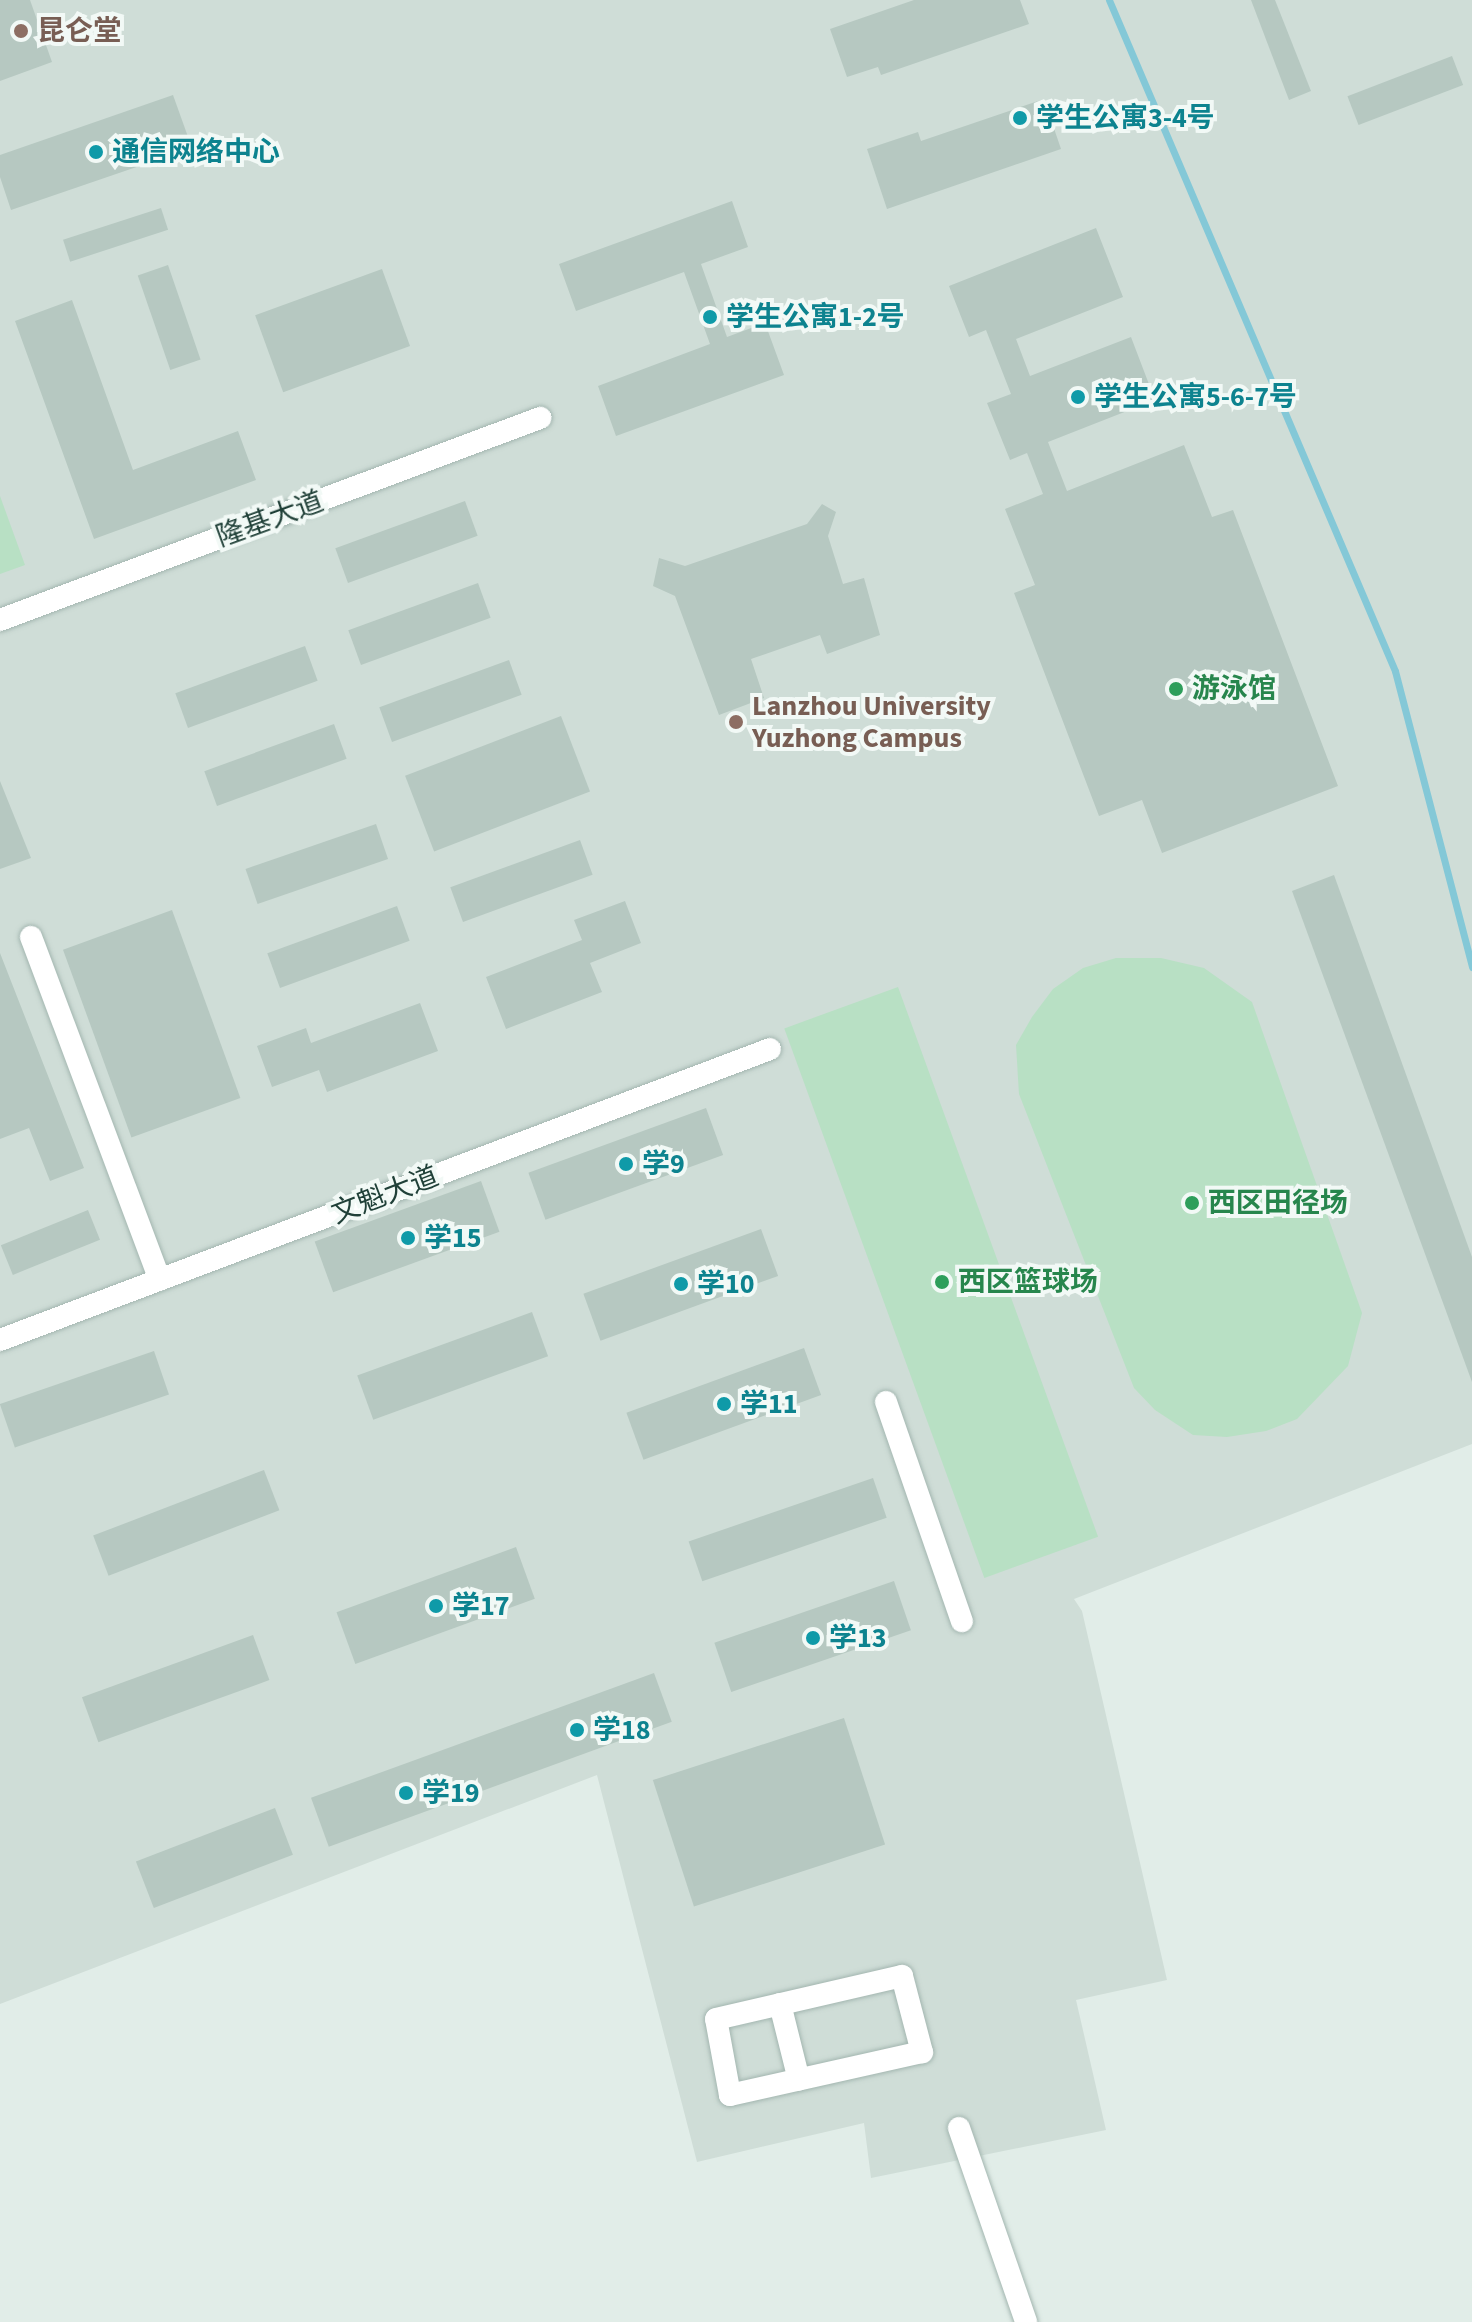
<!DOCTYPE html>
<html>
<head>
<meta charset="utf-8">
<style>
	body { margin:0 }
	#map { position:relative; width:1472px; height:2322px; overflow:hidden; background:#e1ede8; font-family:"Source Sans 3","Noto Sans SC",sans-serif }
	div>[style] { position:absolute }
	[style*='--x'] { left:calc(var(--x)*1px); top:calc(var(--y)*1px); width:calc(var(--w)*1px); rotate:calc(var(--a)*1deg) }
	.built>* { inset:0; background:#cfddd7 }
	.green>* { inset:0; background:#b8e0c4; transform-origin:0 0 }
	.stream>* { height:7px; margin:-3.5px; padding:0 3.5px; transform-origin:3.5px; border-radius:3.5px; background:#84c8d7 }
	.building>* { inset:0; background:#b6c8c1; transform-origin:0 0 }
	.roads { filter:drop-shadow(0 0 2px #a3b6b0) drop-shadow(0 0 2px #a3b6b0) }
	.minor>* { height:22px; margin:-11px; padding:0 11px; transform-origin:11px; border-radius:11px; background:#fff }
	.dots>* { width:22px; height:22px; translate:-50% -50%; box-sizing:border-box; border:4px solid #f2f9f6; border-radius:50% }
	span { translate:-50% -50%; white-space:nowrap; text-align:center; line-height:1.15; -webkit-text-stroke:8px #f2f9f6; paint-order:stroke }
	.education-label { font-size:28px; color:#785e54; font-weight:700 }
	.left { translate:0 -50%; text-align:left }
	.culture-label { font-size:28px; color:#0d838f; font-weight:700 }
	.street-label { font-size:28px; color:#204038 }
	.leisure-label { font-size:28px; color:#27864d; font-weight:700 }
</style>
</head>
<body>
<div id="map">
	<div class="built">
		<div style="clip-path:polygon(0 0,1472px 0,1472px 1444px,1074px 1599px,1082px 1611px,1167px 1980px,1076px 2000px,1106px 2130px,871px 2178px,864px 2123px,697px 2162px,597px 1775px,0 2004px)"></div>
	</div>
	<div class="green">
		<div style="clip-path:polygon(0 496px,25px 565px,0 574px)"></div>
		<div style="clip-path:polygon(1116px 958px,1161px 958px,1204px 968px,1252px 1002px,1362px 1313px,1348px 1366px,1297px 1419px,1266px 1431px,1227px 1437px,1193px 1435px,1155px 1410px,1134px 1388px,1019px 1094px,1016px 1045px,1032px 1017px,1053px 989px,1083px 968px)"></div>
		<div style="left:898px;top:987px;width:585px;height:121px;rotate:70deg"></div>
	</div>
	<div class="stream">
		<div style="--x:1109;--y:0;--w:729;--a:66.91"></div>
		<div style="--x:1395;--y:671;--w:306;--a:75.4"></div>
	</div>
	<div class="building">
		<div style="clip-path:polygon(0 0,30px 0,52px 62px,0 81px)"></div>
		<div style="clip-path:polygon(914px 0,1020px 0,1029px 24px,881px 75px,878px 67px,847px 77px,830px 29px)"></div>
		<div style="clip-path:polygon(1251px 0,1275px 0,1311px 91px,1289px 100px)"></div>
		<div style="left:1452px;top:56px;width:31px;height:112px;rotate:69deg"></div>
		<div style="clip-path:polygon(173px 95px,192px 148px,11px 210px,0 177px,0 155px)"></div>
		<div style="clip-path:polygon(1044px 99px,1061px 149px,887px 209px,867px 149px,918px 132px,921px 141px)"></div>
		<div style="clip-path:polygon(732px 201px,748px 247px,701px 264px,727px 337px,765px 323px,784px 375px,616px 436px,598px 386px,710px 344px,684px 272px,576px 311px,559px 264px)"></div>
		<div style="left:161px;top:208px;width:23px;height:103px;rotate:72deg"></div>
		<div style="clip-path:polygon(1096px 228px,1123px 297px,1016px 339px,1030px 376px,1131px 337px,1155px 400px,1048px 442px,1067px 491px,1184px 445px,1212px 517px,1233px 510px,1338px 786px,1162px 853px,1142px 800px,1099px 816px,1014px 593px,1035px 585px,1005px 509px,1043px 494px,1027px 453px,1010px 460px,987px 403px,1011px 394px,986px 330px,969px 337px,949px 286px)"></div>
		<div style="left:168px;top:265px;width:100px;height:32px;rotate:71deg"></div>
		<div style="left:382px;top:269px;width:82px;height:135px;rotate:70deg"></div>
		<div style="clip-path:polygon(72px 300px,133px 470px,238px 431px,256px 480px,94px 539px,15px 321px)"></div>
		<div style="left:465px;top:501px;width:37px;height:138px;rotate:70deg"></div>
		<div style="clip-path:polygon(822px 504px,836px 512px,828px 536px,843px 584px,864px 578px,880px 635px,827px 654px,820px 635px,751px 659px,764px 698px,719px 715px,675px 596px,653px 586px,659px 558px,685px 566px,807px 524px)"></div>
		<div style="left:478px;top:583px;width:37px;height:138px;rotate:70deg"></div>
		<div style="left:305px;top:646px;width:37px;height:138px;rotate:70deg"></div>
		<div style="left:509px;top:660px;width:37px;height:138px;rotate:70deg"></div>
		<div style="left:561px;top:716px;width:81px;height:167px;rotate:69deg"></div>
		<div style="left:334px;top:724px;width:37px;height:138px;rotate:70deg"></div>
		<div style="clip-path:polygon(0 781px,31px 858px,0 869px)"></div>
		<div style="left:376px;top:824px;width:37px;height:138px;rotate:71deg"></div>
		<div style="left:580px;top:840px;width:37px;height:138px;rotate:70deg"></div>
		<div style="clip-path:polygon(1334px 875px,1472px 1257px,1472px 1382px,1292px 891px)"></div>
		<div style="clip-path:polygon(625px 901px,641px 943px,590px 963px,602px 992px,506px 1029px,486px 977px,582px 940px,574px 920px)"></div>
		<div style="left:397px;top:906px;width:37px;height:138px;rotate:70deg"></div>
		<div style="left:172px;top:910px;width:200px;height:116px;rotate:70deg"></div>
		<div style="clip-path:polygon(0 953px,84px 1168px,50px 1181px,29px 1128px,0 1139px)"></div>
		<div style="clip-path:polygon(420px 1003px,438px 1051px,327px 1092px,319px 1070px,272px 1087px,257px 1046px,306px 1028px,311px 1043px)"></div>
		<div style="left:706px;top:1108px;width:50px;height:189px;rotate:70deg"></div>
		<div style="left:481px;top:1181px;width:54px;height:177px;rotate:70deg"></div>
		<div style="left:88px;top:1210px;width:32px;height:94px;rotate:68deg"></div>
		<div style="left:761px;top:1229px;width:50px;height:189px;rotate:70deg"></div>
		<div style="left:532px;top:1312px;width:47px;height:186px;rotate:70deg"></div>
		<div style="left:804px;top:1348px;width:50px;height:189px;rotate:70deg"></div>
		<div style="left:154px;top:1351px;width:46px;height:163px;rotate:71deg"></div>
		<div style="left:264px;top:1470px;width:43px;height:183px;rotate:69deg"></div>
		<div style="left:873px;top:1478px;width:42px;height:195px;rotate:71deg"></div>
		<div style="left:516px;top:1547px;width:55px;height:191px;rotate:70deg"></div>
		<div style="left:894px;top:1581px;width:52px;height:190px;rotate:71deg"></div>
		<div style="left:253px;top:1635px;width:48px;height:182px;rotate:70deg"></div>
		<div style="left:654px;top:1673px;width:52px;height:365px;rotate:70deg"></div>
		<div style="left:844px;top:1718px;width:133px;height:201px;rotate:72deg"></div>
		<div style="left:275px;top:1808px;width:50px;height:149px;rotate:69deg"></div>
	</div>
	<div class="roads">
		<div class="minor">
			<div style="--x:0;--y:620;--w:577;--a:-20.51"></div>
			<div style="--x:31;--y:937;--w:366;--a:69.4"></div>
			<div style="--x:0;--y:1340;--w:823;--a:-20.7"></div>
			<div style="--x:886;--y:1402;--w:232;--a:70.9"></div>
			<div style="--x:902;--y:1976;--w:79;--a:75.3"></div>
			<div style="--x:922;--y:2052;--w:197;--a:167.4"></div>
			<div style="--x:730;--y:2095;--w:77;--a:-100.4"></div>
			<div style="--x:716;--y:2019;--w:191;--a:-13"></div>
			<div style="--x:780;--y:2004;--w:78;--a:76"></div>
			<div style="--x:959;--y:2128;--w:205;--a:70.9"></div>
		</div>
	</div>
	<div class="dots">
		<div style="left:21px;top:31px;background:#8d6e63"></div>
		<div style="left:1020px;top:118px;background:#0f9aa8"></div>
		<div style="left:96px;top:152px;background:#0f9aa8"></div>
		<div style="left:710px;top:317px;background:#0f9aa8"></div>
		<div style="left:1078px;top:397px;background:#0f9aa8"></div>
		<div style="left:1176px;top:689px;background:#2e9e5b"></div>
		<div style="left:736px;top:722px;background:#8d6e63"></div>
		<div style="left:626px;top:1164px;background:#0f9aa8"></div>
		<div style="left:1192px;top:1203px;background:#2e9e5b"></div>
		<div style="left:408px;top:1238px;background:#0f9aa8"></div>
		<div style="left:942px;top:1282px;background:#2e9e5b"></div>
		<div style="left:681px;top:1284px;background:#0f9aa8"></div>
		<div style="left:724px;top:1404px;background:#0f9aa8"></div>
		<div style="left:436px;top:1606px;background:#0f9aa8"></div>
		<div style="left:813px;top:1638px;background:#0f9aa8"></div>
		<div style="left:577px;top:1730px;background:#0f9aa8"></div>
		<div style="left:406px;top:1793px;background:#0f9aa8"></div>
	</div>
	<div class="education-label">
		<span class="left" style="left:37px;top:31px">昆仑堂</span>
		<span class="left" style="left:752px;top:722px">Lanzhou University<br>Yuzhong Campus</span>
	</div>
	<div class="culture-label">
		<span class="left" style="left:1036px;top:118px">学生公寓3-4号</span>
		<span class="left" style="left:112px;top:152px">通信网络中心</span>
		<span class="left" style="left:726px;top:317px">学生公寓1-2号</span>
		<span class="left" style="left:1094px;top:397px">学生公寓5-6-7号</span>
		<span class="left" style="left:642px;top:1164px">学9</span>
		<span class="left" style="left:424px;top:1238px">学15</span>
		<span class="left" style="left:697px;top:1284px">学10</span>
		<span class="left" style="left:740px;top:1404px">学11</span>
		<span class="left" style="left:452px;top:1606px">学17</span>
		<span class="left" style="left:829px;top:1638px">学13</span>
		<span class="left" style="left:593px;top:1730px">学18</span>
		<span class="left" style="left:422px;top:1793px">学19</span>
	</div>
	<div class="street-label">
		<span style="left:270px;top:519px;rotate:-20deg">隆基大道</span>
		<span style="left:385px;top:1195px;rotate:-21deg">文魁大道</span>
	</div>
	<div class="leisure-label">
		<span class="left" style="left:1192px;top:689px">游泳馆</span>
		<span class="left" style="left:1208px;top:1203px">西区田径场</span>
		<span class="left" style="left:958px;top:1282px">西区篮球场</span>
	</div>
</div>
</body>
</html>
